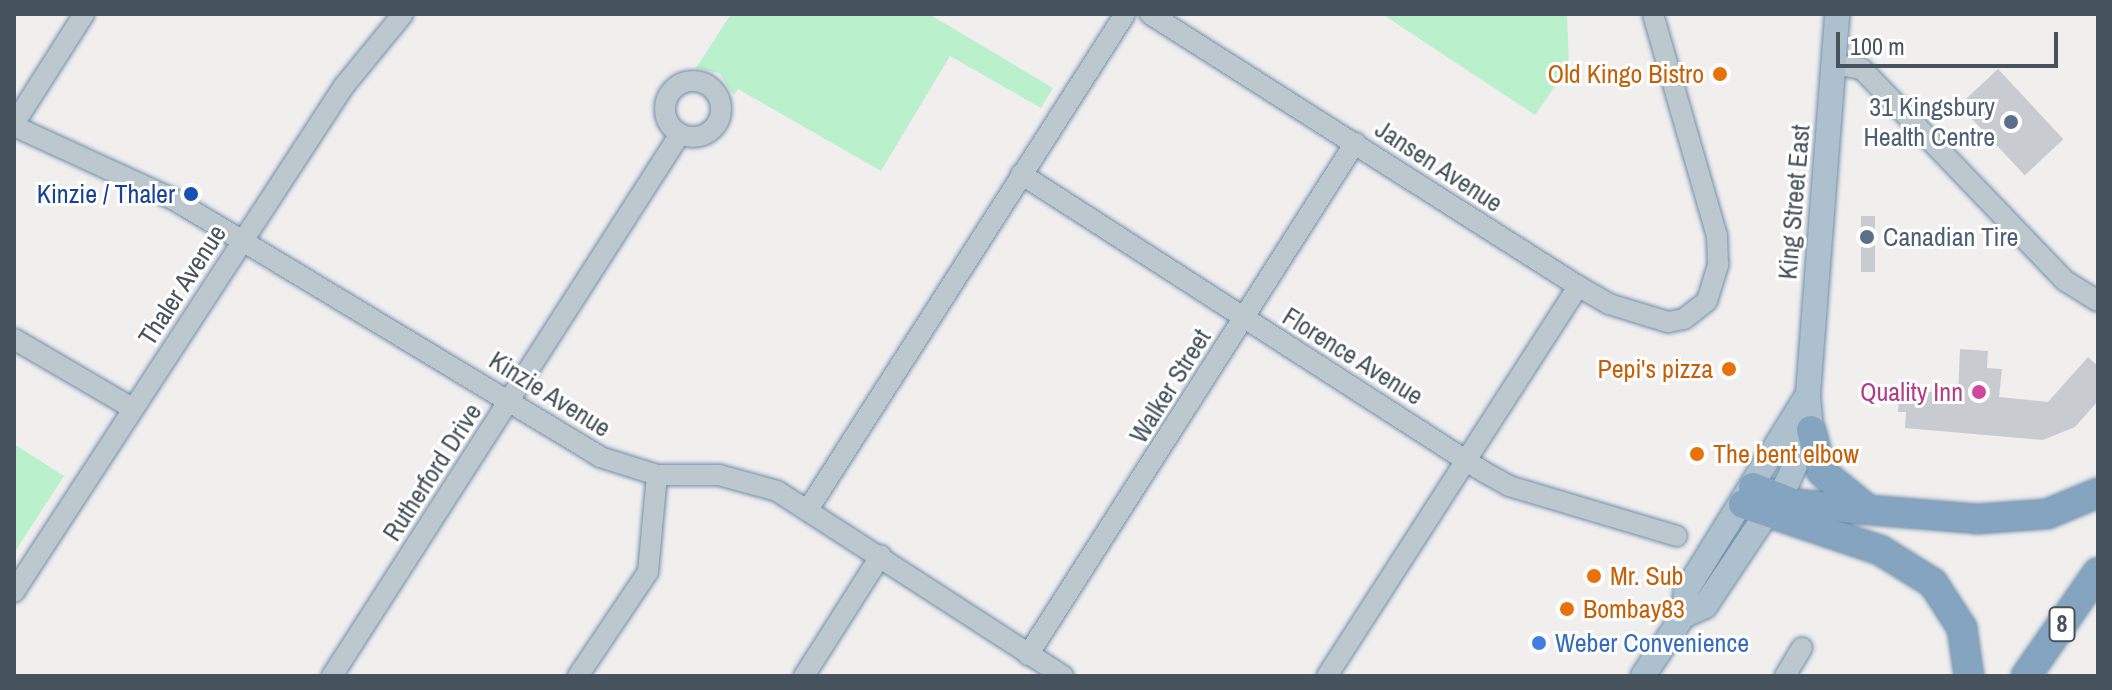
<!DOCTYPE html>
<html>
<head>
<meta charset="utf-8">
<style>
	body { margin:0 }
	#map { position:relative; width:2112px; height:690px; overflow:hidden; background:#f1eeee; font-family:"Archivo Narrow",sans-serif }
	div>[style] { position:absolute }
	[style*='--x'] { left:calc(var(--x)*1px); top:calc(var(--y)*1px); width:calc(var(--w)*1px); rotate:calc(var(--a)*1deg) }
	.green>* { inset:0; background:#baf0cc }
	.building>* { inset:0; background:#c8ccd1; transform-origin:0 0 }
	.roads { filter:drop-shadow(0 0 2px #6f8faa) drop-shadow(0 0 2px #6f8faa) }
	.minor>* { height:20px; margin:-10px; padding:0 10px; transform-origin:10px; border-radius:10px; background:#bcc7ce }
	.minor>.ring { margin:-10px; padding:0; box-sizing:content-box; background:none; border:20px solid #bcc7ce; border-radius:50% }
	.major>* { height:24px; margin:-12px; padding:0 12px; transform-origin:12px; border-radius:12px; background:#adc0ce }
	.highway>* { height:28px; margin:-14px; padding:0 14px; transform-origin:14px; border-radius:14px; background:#84a4bf }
	.dots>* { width:22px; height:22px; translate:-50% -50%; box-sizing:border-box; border:4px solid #fff; border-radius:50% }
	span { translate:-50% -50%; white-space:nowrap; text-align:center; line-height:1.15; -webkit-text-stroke:6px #fff; paint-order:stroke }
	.shield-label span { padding:2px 6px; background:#fff; border:2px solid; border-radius:6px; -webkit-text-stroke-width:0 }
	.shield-label { font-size:24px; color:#46535c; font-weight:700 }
	.food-label { font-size:26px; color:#c56008 }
	.right { translate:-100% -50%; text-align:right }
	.left { translate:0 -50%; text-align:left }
	.service-label { font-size:26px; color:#4e5e75 }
	.street-label { font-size:26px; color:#46535c }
	.transit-label { font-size:26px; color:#164399 }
	.hotel-label { font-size:26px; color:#b23c85 }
	.shop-label { font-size:26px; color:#366cbe }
	.frame { position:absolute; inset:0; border:16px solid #46535c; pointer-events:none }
	.scale { position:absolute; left:1836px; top:32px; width:222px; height:36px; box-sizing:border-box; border:4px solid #46535c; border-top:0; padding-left:10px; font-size:24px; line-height:28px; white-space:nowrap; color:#46535c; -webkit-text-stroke:6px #fff; paint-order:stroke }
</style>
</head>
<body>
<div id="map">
	<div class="green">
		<div style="clip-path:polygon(731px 14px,929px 14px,1053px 88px,1041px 108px,950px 56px,881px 171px,738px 89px,734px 95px,719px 73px,696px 68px)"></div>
		<div style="clip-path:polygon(1382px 14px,1567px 14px,1569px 66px,1535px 115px)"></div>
		<div style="clip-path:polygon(14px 444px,64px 476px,14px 553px)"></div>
	</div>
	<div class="building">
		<div style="left:1998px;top:69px;width:96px;height:53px;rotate:47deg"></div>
		<div style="left:1861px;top:216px;width:14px;height:56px"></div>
		<div style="clip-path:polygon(1960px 349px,1988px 351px,1987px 368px,2002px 369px,1999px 397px,2048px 402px,2088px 357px,2098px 366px,2098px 401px,2075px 427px,2043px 440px,1905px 428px,1906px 412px,1898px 412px,1900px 389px,1958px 395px)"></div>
	</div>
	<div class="roads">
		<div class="minor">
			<div style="--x:1150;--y:14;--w:507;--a:32.44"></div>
			<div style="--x:1578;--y:286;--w:36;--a:30"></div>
			<div style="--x:1609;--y:304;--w:62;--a:17"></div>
			<div style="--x:1668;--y:322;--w:16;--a:-11"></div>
			<div style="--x:1684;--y:319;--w:29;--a:-38"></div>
			<div style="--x:1707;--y:301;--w:39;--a:-73"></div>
			<div style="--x:1718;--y:264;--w:28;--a:-92"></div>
			<div style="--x:1717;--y:236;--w:231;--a:-106.1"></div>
			<div style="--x:1834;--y:64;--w:28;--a:10"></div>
			<div style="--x:1862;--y:69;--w:292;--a:46.2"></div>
			<div style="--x:2064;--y:280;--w:40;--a:32"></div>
			<div class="ring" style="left:665px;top:81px;width:36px;height:36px"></div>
			<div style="--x:14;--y:124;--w:130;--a:-57.5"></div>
			<div style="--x:14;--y:126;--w:175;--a:24.7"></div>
			<div style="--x:173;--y:199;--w:499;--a:31.1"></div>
			<div style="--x:600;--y:457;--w:60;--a:17.5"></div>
			<div style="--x:657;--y:475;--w:62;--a:0"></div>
			<div style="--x:719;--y:475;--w:60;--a:15.4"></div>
			<div style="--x:777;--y:491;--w:341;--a:32.9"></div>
			<div style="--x:1021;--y:174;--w:551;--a:32.77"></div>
			<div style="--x:1484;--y:472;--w:29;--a:29"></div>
			<div style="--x:1509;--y:486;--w:175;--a:16.6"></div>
			<div style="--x:14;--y:339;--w:137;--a:30.3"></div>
			<div style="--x:809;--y:508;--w:586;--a:-57.39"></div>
			<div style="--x:14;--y:592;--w:604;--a:-56.89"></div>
			<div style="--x:344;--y:86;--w:93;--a:-50.7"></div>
			<div style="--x:1028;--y:655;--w:608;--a:-57.43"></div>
			<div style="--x:332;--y:676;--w:644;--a:-57.3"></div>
			<div style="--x:578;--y:676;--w:125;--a:-56.1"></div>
			<div style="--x:648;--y:572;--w:97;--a:-84.7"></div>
			<div style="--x:804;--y:676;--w:143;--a:-57.5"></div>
			<div style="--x:1327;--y:676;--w:464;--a:-57.2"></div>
			<div style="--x:1785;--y:676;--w:33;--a:-59"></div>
		</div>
		<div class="major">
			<div style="--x:1683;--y:616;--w:24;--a:-24"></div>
			<div style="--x:1705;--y:606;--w:148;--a:-56.3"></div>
			<div style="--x:1787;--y:483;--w:58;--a:-65.6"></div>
			<div style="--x:1811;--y:430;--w:36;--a:-95"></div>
			<div style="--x:1808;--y:394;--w:381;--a:-85.6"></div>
			<div style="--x:1643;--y:676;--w:72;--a:-56.3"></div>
			<div style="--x:1683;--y:616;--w:25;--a:-83"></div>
			<div style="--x:1686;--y:591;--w:232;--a:-58.2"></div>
		</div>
		<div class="highway">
			<div style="--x:1811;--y:430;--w:43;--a:75.3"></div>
			<div style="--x:1822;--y:472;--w:58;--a:39.4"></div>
			<div style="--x:1753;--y:487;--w:46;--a:21.6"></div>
			<div style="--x:1796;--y:504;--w:182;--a:4.7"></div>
			<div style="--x:1977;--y:519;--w:70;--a:-4.1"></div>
			<div style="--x:2047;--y:514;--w:55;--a:-22.4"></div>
			<div style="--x:1743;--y:504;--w:145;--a:18.6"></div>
			<div style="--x:1880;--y:550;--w:62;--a:31.9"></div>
			<div style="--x:1933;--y:583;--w:54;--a:57.2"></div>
			<div style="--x:1962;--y:628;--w:49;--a:81.7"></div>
			<div style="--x:2026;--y:676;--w:126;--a:-55.3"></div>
		</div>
	</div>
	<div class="dots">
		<div style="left:1720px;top:74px;background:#e8710a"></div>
		<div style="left:2011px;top:122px;background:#5c6f8a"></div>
		<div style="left:191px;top:194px;background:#1a4fb4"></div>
		<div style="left:1867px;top:237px;background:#5c6f8a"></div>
		<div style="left:1729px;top:369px;background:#e8710a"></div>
		<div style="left:1979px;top:392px;background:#d1479c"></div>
		<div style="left:1697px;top:454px;background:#e8710a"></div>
		<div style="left:1594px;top:576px;background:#e8710a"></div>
		<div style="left:1567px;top:609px;background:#e8710a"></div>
		<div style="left:1539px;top:643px;background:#3f7fe0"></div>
	</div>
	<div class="shield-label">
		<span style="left:2062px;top:624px">8</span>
	</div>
	<div class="food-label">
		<span class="right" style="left:1704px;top:74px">Old Kingo Bistro</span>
		<span class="right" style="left:1713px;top:369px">Pepi's pizza</span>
		<span class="left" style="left:1713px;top:454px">The bent elbow</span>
		<span class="left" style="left:1610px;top:576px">Mr. Sub</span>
		<span class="left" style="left:1583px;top:609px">Bombay83</span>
	</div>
	<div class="service-label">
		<span class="right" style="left:1995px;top:122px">31 Kingsbury<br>Health Centre</span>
		<span class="left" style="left:1883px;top:237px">Canadian Tire</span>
	</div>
	<div class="street-label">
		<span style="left:1439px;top:166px;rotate:33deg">Jansen Avenue</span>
		<span style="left:1794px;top:202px;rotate:-85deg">King Street East</span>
		<span style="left:182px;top:285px;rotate:-57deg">Thaler Avenue</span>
		<span style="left:1353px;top:356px;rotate:32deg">Florence Avenue</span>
		<span style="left:1170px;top:386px;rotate:-58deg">Walker Street</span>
		<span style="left:550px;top:394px;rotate:32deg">Kinzie Avenue</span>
		<span style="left:432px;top:472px;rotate:-57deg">Rutherford Drive</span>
	</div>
	<div class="transit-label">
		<span class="right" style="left:175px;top:194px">Kinzie / Thaler</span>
	</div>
	<div class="hotel-label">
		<span class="right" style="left:1963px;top:392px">Quality Inn</span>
	</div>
	<div class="shop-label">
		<span class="left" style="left:1555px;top:643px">Weber Convenience</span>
	</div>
	<div class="frame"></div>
	<div class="scale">100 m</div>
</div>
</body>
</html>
